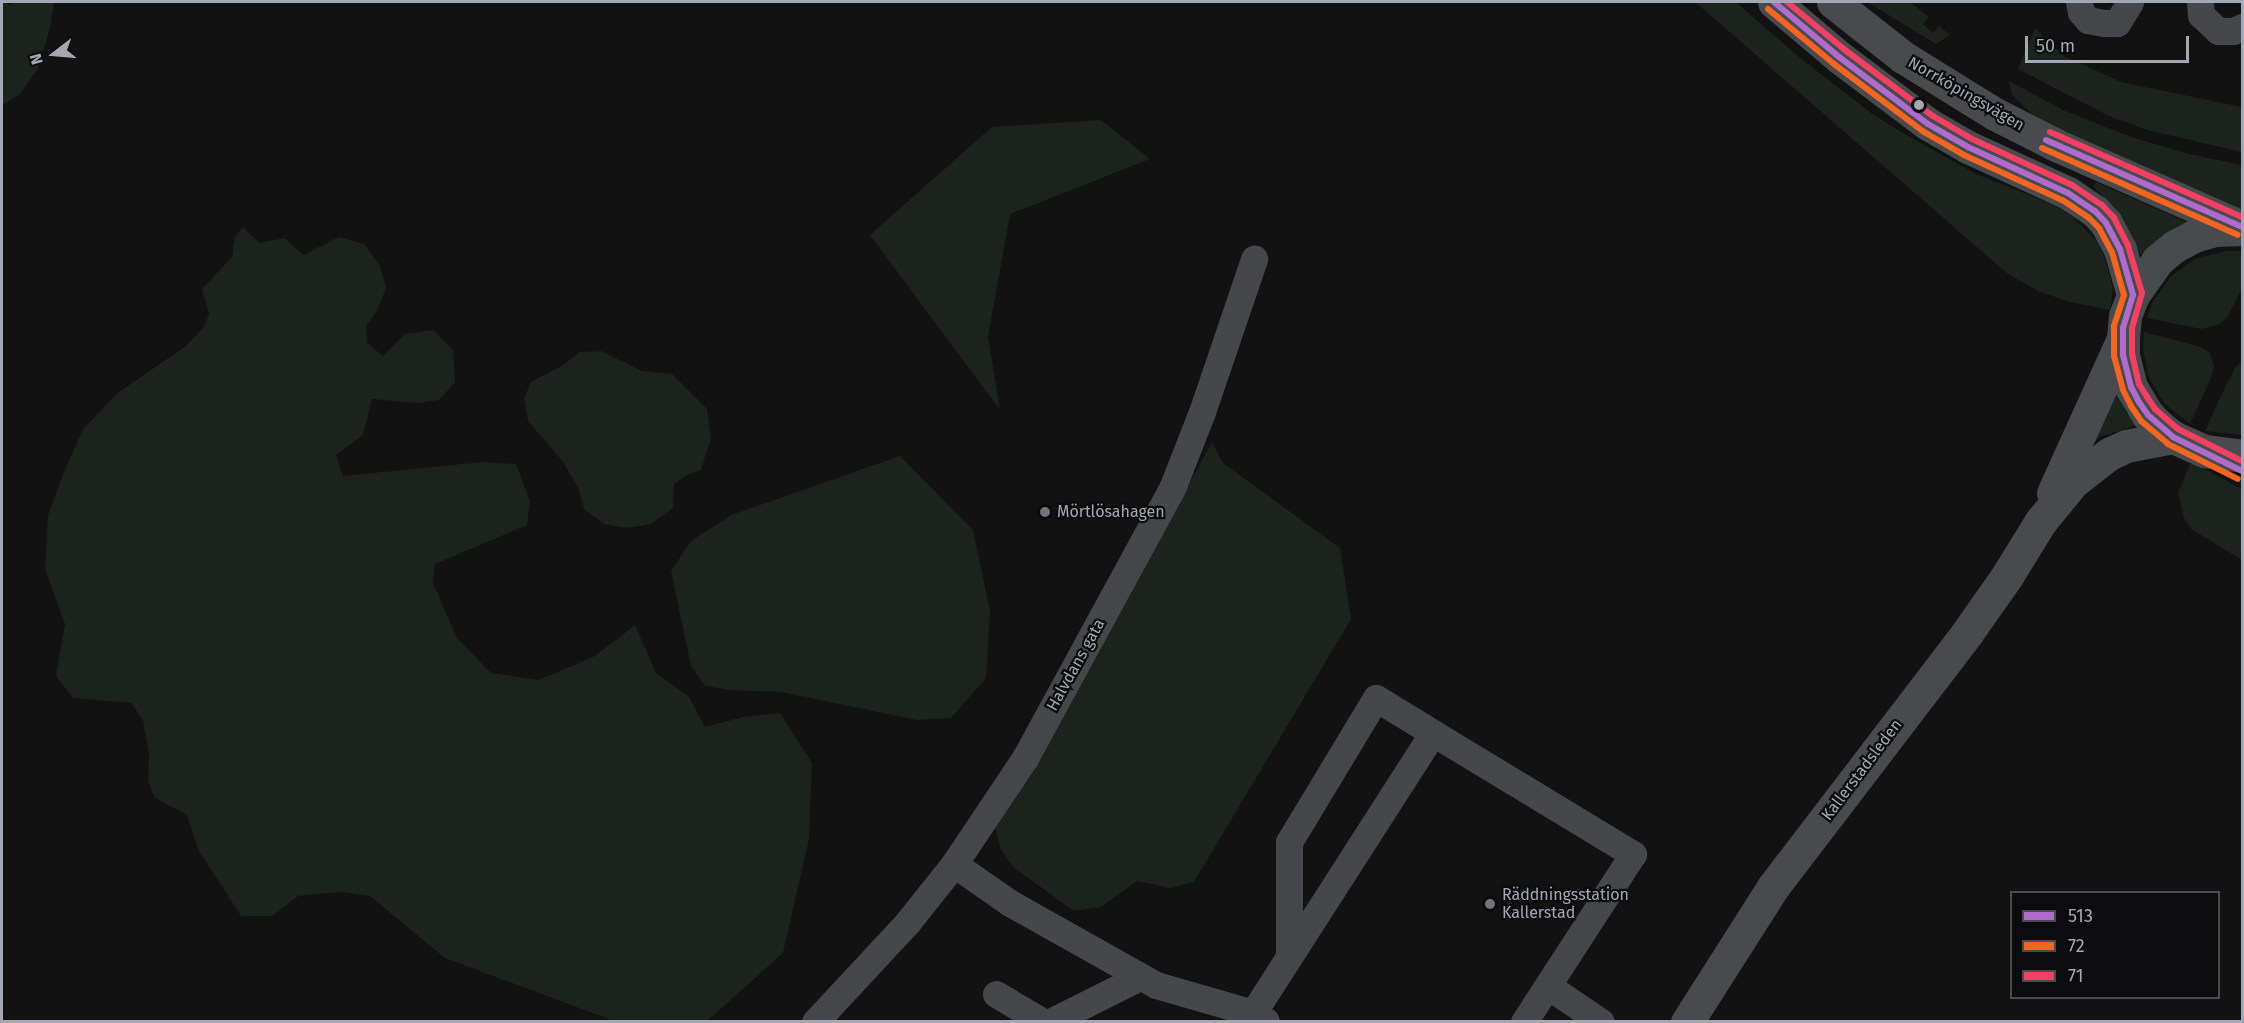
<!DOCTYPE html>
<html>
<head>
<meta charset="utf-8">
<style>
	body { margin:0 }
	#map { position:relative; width:2244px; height:1023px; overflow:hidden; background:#121212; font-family:"Fira Sans",sans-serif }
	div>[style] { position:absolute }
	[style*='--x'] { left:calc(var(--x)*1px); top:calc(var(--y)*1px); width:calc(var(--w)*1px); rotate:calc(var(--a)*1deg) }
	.green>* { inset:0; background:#1c221c }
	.minor>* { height:27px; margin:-13.5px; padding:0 13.5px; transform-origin:13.5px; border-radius:13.5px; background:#46474b }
	.major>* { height:33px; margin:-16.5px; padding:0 16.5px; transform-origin:16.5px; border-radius:16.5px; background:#484a4d }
	.bus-1>* { height:6px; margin:-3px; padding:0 3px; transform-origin:3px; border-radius:3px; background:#b06ccc }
	.bus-2>* { height:6px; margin:-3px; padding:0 3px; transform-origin:3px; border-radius:3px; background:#f26522 }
	.bus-3>* { height:6px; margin:-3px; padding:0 3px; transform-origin:3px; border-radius:3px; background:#f24062 }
	.dots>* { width:16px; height:16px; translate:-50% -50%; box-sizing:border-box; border:3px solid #0c0c0e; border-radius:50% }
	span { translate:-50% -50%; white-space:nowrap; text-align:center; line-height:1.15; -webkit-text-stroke:4.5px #0c0c0e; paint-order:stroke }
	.street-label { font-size:16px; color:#a2a9b4 }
	.poi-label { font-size:16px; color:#a2a9b4 }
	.left { translate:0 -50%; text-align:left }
	.frame { position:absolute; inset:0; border:3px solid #a2a9b4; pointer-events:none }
	.legend { position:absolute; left:2010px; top:891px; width:210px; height:108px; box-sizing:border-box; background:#0c0c0e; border:2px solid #484b50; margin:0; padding:8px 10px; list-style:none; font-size:18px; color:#a2a9b4 }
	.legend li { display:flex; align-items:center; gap:12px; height:30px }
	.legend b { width:30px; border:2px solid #484b50 }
	.north { position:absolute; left:24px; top:24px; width:60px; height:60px; -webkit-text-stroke:4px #0c0c0e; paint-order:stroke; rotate:254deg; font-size:16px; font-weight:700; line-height:24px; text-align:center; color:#a2a9b4 }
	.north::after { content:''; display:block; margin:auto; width:21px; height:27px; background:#a2a9b4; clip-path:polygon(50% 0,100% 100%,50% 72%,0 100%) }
	.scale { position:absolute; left:2025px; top:36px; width:164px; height:27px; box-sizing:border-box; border:3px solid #a2a9b4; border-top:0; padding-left:8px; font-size:18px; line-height:21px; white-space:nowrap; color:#a2a9b4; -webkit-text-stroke:4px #0c0c0e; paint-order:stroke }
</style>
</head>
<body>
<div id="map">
	<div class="green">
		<div style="clip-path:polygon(2px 2px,11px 5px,15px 2px,54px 2px,50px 29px,37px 70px,20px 94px,2px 106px)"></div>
		<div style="clip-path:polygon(1695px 2px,1736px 2px,1799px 57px,1871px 113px,1901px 132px,1974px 173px,2054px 205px,2073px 217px,2098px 243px,2105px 258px,2113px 289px,2110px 310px,2070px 302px,2038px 291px,2008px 274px)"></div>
		<div style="clip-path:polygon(1867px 2px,1910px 2px,1929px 17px,1923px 24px,1933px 33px,1939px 26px,1950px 35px,1936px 44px)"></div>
		<div style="clip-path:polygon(2035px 28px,2064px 56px,2121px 82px,2242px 107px,2242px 152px,2147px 130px,2109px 116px,2018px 69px)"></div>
		<div style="clip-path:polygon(2009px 81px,2063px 110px,2131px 137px,2189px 154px,2242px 165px,2242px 209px,2093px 146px,2033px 115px,2012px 95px)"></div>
		<div style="clip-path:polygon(1101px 120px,1150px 159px,1010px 214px,988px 337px,1000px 410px,870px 235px,992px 127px)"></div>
		<div style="clip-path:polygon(2096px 182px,2189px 223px,2141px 256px,2115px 207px,2093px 187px)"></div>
		<div style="clip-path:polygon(243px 227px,259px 243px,285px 238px,303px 255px,339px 237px,364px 244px,380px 266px,386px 288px,377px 311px,366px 326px,367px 343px,383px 356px,405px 334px,434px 330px,453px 350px,455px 382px,439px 400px,418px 403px,372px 399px,363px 435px,336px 455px,343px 476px,483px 462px,516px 464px,530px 501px,527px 525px,435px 564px,433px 583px,457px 638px,491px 673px,539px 680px,595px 656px,635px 625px,656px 673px,689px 697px,705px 727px,743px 717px,780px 713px,812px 763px,809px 839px,783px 953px,707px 1021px,614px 1021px,445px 958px,370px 896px,341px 892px,298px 896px,272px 916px,241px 916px,199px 851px,187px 815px,155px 798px,148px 781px,149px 755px,143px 720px,131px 703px,73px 698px,56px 676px,65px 624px,45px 569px,48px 516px,62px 477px,83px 429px,119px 392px,186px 346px,203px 328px,209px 314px,202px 289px,232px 257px,235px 236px)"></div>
		<div style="clip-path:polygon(2226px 251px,2242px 251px,2242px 288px,2227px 318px,2218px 325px,2201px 329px,2147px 318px,2152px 303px,2170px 277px,2195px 259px)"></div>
		<div style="clip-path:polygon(2144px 332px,2201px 347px,2210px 353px,2214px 367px,2212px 376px,2190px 424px,2165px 404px,2149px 378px,2143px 348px)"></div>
		<div style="clip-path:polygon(601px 351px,642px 371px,672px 374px,707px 409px,711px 438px,701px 470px,687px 475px,674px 484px,673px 508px,651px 524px,627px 528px,604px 524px,584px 509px,578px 487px,563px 462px,528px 421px,524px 398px,531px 382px,562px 366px,580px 352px)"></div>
		<div style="clip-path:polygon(2242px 361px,2242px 435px,2205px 431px,2226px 385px,2235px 368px)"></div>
		<div style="clip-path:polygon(2112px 381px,2126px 412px,2137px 425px,2100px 437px,2088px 446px)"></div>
		<div style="clip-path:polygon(1212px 442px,1223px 463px,1340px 548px,1351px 619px,1194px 882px,1170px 888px,1137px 881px,1101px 907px,1074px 911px,1013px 867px,1001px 849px,995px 828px,1039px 760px)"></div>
		<div style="clip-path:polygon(900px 456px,973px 530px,990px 610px,986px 678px,951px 718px,917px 720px,781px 692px,729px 690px,705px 686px,691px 666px,671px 571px,691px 541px,731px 515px)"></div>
		<div style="clip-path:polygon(2191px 462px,2242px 489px,2242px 560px,2191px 529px,2184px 518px,2178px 493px)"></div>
	</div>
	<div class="minor">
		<div style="--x:2079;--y:2;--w:10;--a:79"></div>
		<div style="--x:2081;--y:12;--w:11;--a:49"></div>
		<div style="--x:2088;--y:20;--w:16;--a:11"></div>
		<div style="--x:2104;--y:23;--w:13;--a:0"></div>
		<div style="--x:2117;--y:23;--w:25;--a:-58"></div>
		<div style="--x:2200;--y:2;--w:13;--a:86"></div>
		<div style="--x:2201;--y:15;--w:23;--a:43"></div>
		<div style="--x:2218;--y:31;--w:15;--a:0"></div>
		<div style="--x:2233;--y:31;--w:10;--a:-24"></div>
		<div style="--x:954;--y:864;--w:68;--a:34.9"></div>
		<div style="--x:1010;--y:903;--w:167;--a:29.3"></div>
		<div style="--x:1156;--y:985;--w:101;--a:16.1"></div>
		<div style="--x:1253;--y:1013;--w:15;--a:32"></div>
		<div style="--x:1289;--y:956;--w:114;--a:-90"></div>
		<div style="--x:1289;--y:842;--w:168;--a:-58.9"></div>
		<div style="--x:1376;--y:698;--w:67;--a:31.6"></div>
		<div style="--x:1548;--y:986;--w:64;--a:34.2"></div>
		<div style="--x:996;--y:994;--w:55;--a:30.8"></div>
		<div style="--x:1253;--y:1013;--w:333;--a:-57.3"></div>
		<div style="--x:1433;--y:733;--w:234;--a:31.2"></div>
		<div style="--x:1633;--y:854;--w:200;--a:123"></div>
		<div style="--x:815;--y:1022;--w:135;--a:-47.1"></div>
		<div style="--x:907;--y:923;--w:75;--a:-51.5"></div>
		<div style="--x:954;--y:864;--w:128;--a:-56.2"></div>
		<div style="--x:1025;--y:758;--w:310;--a:-61.4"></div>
		<div style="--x:1173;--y:486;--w:79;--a:-68.6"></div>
		<div style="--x:1202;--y:412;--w:162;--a:-71.2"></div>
		<div style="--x:1050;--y:1022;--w:101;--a:-26.6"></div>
	</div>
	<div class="major">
		<div style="--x:1774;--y:2;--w:85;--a:40.2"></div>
		<div style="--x:1839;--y:57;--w:111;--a:37"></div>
		<div style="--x:1928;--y:124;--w:46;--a:29.9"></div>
		<div style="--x:1968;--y:147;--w:110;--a:24.7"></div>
		<div style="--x:2068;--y:193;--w:32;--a:34"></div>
		<div style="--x:2095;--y:211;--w:16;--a:47"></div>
		<div style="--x:2106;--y:223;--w:30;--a:62"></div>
		<div style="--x:2120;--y:249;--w:48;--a:74.2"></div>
		<div style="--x:1833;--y:2;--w:89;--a:38.2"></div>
		<div style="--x:1903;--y:57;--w:108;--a:31.8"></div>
		<div style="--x:1995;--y:114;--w:68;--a:26.9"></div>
		<div style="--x:2056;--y:145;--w:203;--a:23.8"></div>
		<div style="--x:2242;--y:229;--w:27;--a:178"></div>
		<div style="--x:2215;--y:230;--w:22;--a:164"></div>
		<div style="--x:2194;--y:236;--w:21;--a:152"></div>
		<div style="--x:2175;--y:246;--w:22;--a:141"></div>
		<div style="--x:2158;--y:260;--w:43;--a:125.5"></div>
		<div style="--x:2133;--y:295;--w:22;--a:111"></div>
		<div style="--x:2125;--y:316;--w:23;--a:95"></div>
		<div style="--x:2123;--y:339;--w:16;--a:90"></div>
		<div style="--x:2123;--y:355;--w:33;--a:76"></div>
		<div style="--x:2131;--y:387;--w:33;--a:59"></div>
		<div style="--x:2148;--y:415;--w:17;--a:45"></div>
		<div style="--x:2160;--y:427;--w:16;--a:38"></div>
		<div style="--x:2173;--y:437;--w:34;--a:24"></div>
		<div style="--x:2204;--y:451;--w:38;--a:7"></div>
		<div style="--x:2053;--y:493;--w:169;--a:-65.6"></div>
		<div style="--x:1687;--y:1022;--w:160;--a:-57.5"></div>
		<div style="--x:1773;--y:887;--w:320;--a:-52.6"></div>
		<div style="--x:1967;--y:633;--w:70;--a:-54.9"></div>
		<div style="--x:2007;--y:576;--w:65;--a:-58.3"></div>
		<div style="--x:2041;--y:521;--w:50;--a:-50.6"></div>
		<div style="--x:2073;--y:482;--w:46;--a:-37.9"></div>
		<div style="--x:2109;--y:454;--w:19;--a:-25"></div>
		<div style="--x:2126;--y:446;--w:48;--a:-10.8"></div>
	</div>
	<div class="bus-1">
		<div style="--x:1774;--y:2;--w:85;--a:40.2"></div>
		<div style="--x:1839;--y:57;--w:111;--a:37"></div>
		<div style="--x:1928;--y:124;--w:46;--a:29.9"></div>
		<div style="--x:1968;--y:147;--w:110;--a:24.7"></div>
		<div style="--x:2068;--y:193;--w:32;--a:34"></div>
		<div style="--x:2095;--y:211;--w:16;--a:47"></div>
		<div style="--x:2106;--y:223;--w:30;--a:62"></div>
		<div style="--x:2120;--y:249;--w:48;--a:74.2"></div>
		<div style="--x:2133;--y:295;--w:34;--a:107"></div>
		<div style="--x:2123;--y:328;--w:27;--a:90"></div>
		<div style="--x:2123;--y:355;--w:33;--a:76"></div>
		<div style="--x:2131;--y:387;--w:17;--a:62"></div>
		<div style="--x:2139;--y:402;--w:16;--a:55"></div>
		<div style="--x:2148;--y:415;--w:33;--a:41"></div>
		<div style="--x:2173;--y:437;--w:77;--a:26.2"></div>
		<div style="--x:2046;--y:140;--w:214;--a:23.9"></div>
	</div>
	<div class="bus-2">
		<div style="--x:1768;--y:9;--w:86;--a:39.8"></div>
		<div style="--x:1834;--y:64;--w:113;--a:37.1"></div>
		<div style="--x:1924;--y:132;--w:46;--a:29.9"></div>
		<div style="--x:1964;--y:155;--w:110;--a:24.7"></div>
		<div style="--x:2064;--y:201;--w:30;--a:34"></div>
		<div style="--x:2089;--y:218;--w:14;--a:45"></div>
		<div style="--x:2099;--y:228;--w:27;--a:62"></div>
		<div style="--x:2112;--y:252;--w:45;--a:74.4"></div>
		<div style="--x:2124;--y:295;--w:33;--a:108"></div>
		<div style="--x:2114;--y:326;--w:30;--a:90"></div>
		<div style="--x:2114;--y:356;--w:35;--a:75"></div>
		<div style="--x:2123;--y:390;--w:18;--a:63"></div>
		<div style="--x:2131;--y:406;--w:18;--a:56"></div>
		<div style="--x:2141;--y:421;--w:35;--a:40"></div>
		<div style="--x:2168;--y:444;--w:78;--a:26.6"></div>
		<div style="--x:2042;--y:148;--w:214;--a:23.9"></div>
	</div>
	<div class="bus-3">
		<div style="--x:1787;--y:2;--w:75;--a:39.6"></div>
		<div style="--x:1845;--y:50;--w:110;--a:36.9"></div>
		<div style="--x:1933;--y:116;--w:45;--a:30.5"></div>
		<div style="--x:1972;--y:139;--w:110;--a:24.7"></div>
		<div style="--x:2072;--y:185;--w:36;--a:34"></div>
		<div style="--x:2102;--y:205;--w:18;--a:47"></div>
		<div style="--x:2114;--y:218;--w:31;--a:63"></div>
		<div style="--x:2128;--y:246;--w:49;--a:73.4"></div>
		<div style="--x:2142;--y:293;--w:37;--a:106"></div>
		<div style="--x:2132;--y:329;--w:25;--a:90"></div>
		<div style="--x:2132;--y:354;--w:31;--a:77"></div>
		<div style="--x:2139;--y:384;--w:15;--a:58"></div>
		<div style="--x:2147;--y:397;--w:14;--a:56"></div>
		<div style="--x:2155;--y:409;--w:30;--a:41"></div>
		<div style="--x:2178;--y:429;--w:72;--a:26.6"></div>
		<div style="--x:2050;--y:132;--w:210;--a:23.9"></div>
	</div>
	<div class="dots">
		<div style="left:1919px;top:105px;background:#a2a9b4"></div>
		<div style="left:1045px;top:512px;background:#70747b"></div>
		<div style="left:1490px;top:904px;background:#70747b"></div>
	</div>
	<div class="street-label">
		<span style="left:1966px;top:94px;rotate:30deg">Norrköpingsvägen</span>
		<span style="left:1076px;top:665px;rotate:-61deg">Halvdans gata</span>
		<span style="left:1862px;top:770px;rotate:-53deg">Kallerstadsleden</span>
	</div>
	<div class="poi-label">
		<span class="left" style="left:1057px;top:512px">Mörtlösahagen</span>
		<span class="left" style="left:1502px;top:904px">Räddningsstation<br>Kallerstad</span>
	</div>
	<div class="frame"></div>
	<ul class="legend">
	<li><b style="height:8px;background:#b06ccc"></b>513</li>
	<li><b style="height:8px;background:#f26522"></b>72</li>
	<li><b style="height:8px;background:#f24062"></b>71</li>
	</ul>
	<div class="north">N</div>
	<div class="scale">50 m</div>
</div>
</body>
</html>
